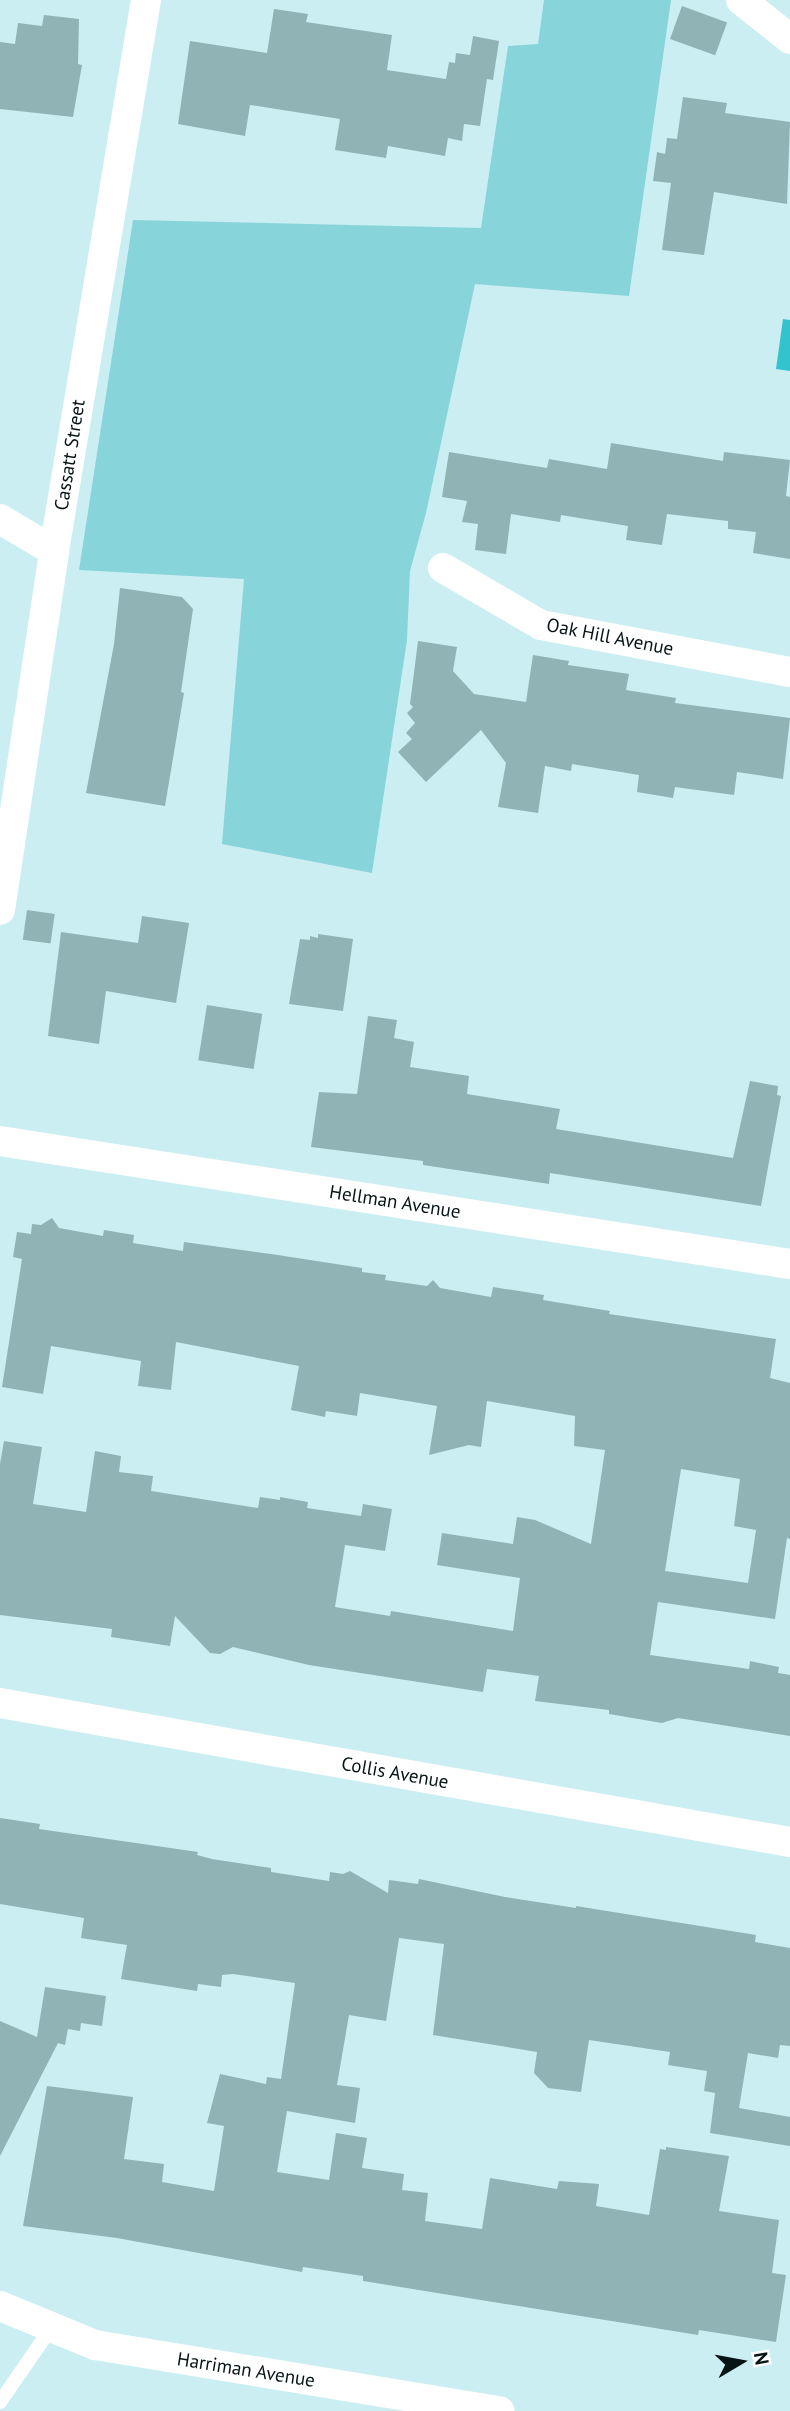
<!DOCTYPE html>
<html>
<head>
<meta charset="utf-8">
<style>
	body { margin:0 }
	#map { position:relative; width:790px; height:2411px; overflow:hidden; background:#caeef1; font-family:"PT Sans",sans-serif }
	div>[style] { position:absolute }
	[style*='--x'] { left:calc(var(--x)*1px); top:calc(var(--y)*1px); width:calc(var(--w)*1px); rotate:calc(var(--a)*1deg) }
	.green>* { inset:0; background:#88d4db }
	.water>* { inset:0; background:#32c3cf }
	.building>* { inset:0; background:#90b3b6; transform-origin:0 0 }
	.lane>* { height:14px; margin:-7px; padding:0 7px; transform-origin:7px; border-radius:7px; background:#fff }
	.street>* { height:30px; margin:-15px; padding:0 15px; transform-origin:15px; border-radius:15px; background:#fff }
	span { translate:-50% -50%; white-space:nowrap; text-align:center; line-height:1.15; -webkit-text-stroke:6px #fff; paint-order:stroke }
	.street-label { font-size:19px; color:#071416 }
	.north { position:absolute; left:706px; top:2327px; width:70px; height:70px; -webkit-text-stroke:5px #fff; paint-order:stroke; rotate:80deg; font-size:19px; font-weight:700; line-height:28px; text-align:center; color:#071416 }
	.north::after { content:''; display:block; margin:auto; width:24px; height:32px; background:#071416; clip-path:polygon(50% 0,100% 100%,50% 72%,0 100%) }
</style>
</head>
<body>
<div id="map">
	<div class="green">
		<div style="clip-path:polygon(544px 0,671px 0,629px 296px,475px 284px,426px 513px,410px 571px,407px 640px,372px 873px,222px 844px,244px 579px,79px 570px,133px 220px,481px 228px,508px 46px,538px 44px)"></div>
	</div>
	<div class="water">
		<div style="clip-path:polygon(783px 319px,790px 320px,790px 371px,776px 369px)"></div>
	</div>
	<div class="building">
		<div style="left:682px;top:6px;width:48px;height:35px;rotate:20deg"></div>
		<div style="clip-path:polygon(274px 9px,308px 14px,306px 22px,392px 35px,387px 70px,446px 79px,449px 62px,455px 63px,456px 53px,470px 55px,473px 36px,499px 41px,493px 80px,487px 79px,480px 126px,464px 124px,462px 141px,448px 138px,445px 156px,388px 146px,386px 158px,335px 150px,340px 119px,250px 105px,245px 136px,178px 124px,190px 41px,267px 53px)"></div>
		<div style="clip-path:polygon(44px 15px,79px 19px,78px 64px,82px 65px,73px 117px,0 109px,0 42px,15px 44px,18px 23px,42px 26px)"></div>
		<div style="clip-path:polygon(683px 97px,727px 103px,725px 113px,790px 122px,787px 204px,714px 192px,704px 255px,662px 250px,671px 183px,653px 181px,657px 152px,665px 154px,667px 138px,677px 139px)"></div>
		<div style="clip-path:polygon(611px 443px,723px 461px,724px 452px,790px 460px,786px 496px,790px 497px,790px 559px,753px 553px,756px 532px,728px 529px,728px 521px,667px 514px,662px 545px,626px 540px,628px 526px,561px 515px,560px 522px,511px 514px,506px 554px,475px 550px,478px 524px,462px 522px,467px 501px,442px 497px,449px 452px,547px 468px,549px 459px,607px 469px)"></div>
		<div style="clip-path:polygon(120px 588px,182px 597px,193px 609px,181px 692px,184px 693px,165px 806px,86px 793px,114px 644px)"></div>
		<div style="clip-path:polygon(418px 641px,457px 647px,453px 671px,474px 694px,526px 702px,533px 655px,569px 661px,568px 665px,629px 674px,626px 690px,676px 698px,675px 703px,790px 718px,783px 779px,737px 772px,734px 795px,675px 787px,673px 798px,637px 792px,639px 775px,572px 764px,571px 771px,545px 766px,538px 813px,498px 807px,506px 763px,481px 730px,426px 782px,398px 752px,412px 739px,406px 733px,415px 723px,407px 713px,413px 707px,410px 704px)"></div>
		<div style="left:27px;top:910px;width:28px;height:30px;rotate:8deg"></div>
		<div style="clip-path:polygon(142px 916px,189px 923px,176px 1003px,106px 991px,99px 1044px,48px 1036px,61px 932px,138px 943px)"></div>
		<div style="clip-path:polygon(318px 934px,353px 939px,343px 1011px,289px 1004px,300px 939px,310px 940px,310px 936px,318px 938px)"></div>
		<div style="left:207px;top:1005px;width:56px;height:56px;rotate:9deg"></div>
		<div style="clip-path:polygon(368px 1016px,397px 1020px,394px 1038px,414px 1042px,410px 1067px,469px 1076px,467px 1094px,560px 1109px,556px 1129px,733px 1158px,750px 1081px,778px 1086px,777px 1095px,781px 1096px,761px 1206px,550px 1173px,549px 1184px,423px 1165px,423px 1161px,311px 1147px,319px 1092px,357px 1094px)"></div>
		<div style="clip-path:polygon(evenodd,52px 1218px,59px 1228px,103px 1236px,104px 1230px,134px 1235px,133px 1243px,183px 1251px,184px 1242px,271px 1254px,362px 1268px,362px 1272px,386px 1275px,385px 1280px,427px 1286px,433px 1280px,440px 1288px,491px 1297px,493px 1287px,544px 1295px,543px 1300px,610px 1311px,609px 1314px,776px 1339px,770px 1378px,790px 1383px,790px 1539px,787px 1538px,775px 1619px,658px 1602px,650px 1655px,749px 1669px,750px 1661px,779px 1667px,778px 1673px,790px 1675px,790px 1736px,678px 1718px,662px 1723px,609px 1714px,609px 1710px,535px 1701px,539px 1676px,487px 1669px,483px 1692px,309px 1665px,233px 1647px,220px 1654px,210px 1653px,175px 1616px,170px 1646px,111px 1637px,112px 1629px,0 1615px,0 1464px,4px 1441px,42px 1447px,33px 1504px,86px 1512px,95px 1451px,121px 1456px,119px 1472px,153px 1476px,151px 1491px,258px 1508px,260px 1497px,280px 1500px,280px 1497px,308px 1502px,307px 1508px,361px 1516px,363px 1504px,392px 1509px,385px 1551px,345px 1545px,335px 1607px,390px 1616px,391px 1611px,513px 1631px,520px 1578px,437px 1565px,442px 1533px,513px 1544px,517px 1517px,535px 1520px,591px 1544px,605px 1450px,574px 1446px,575px 1416px,487px 1401px,481px 1447px,469px 1445px,429px 1455px,437px 1406px,360px 1393px,357px 1416px,326px 1411px,325px 1417px,291px 1410px,299px 1366px,176px 1342px,171px 1390px,138px 1386px,141px 1361px,51px 1346px,43px 1394px,2px 1387px,22px 1259px,13px 1257px,17px 1232px,31px 1234px,32px 1224px,41px 1225px,52px 1218px,681px 1469px,740px 1479px,734px 1526px,756px 1530px,748px 1583px,665px 1571px,681px 1469px)"></div>
		<div style="clip-path:polygon(0 1818px,40px 1824px,39px 1829px,198px 1852px,197px 1855px,212px 1859px,271px 1868px,271px 1872px,329px 1881px,330px 1872px,343px 1874px,350px 1871px,388px 1893px,389px 1880px,418px 1884px,419px 1879px,505px 1897px,576px 1908px,576px 1906px,756px 1935px,755px 1942px,790px 1948px,790px 2046px,780px 2045px,778px 2058px,748px 2053px,739px 2108px,790px 2117px,790px 2146px,710px 2133px,715px 2093px,704px 2091px,707px 2071px,668px 2065px,670px 2052px,589px 2040px,581px 2092px,548px 2088px,534px 2073px,537px 2052px,433px 2035px,444px 1944px,399px 1938px,386px 2021px,349px 2015px,337px 2085px,360px 2088px,355px 2123px,287px 2111px,277px 2172px,329px 2180px,336px 2133px,367px 2138px,362px 2168px,404px 2174px,402px 2190px,428px 2193px,425px 2221px,482px 2229px,490px 2178px,557px 2189px,559px 2181px,599px 2184px,596px 2206px,649px 2215px,660px 2149px,666px 2150px,666px 2147px,729px 2156px,719px 2211px,779px 2220px,772px 2273px,786px 2275px,776px 2342px,699px 2330px,698px 2335px,363px 2281px,363px 2276px,303px 2267px,302px 2272px,117px 2238px,23px 2226px,47px 2086px,133px 2097px,124px 2159px,164px 2164px,162px 2182px,214px 2191px,224px 2126px,207px 2123px,220px 2074px,266px 2084px,267px 2077px,281px 2079px,295px 1983px,233px 1974px,222px 1975px,221px 1987px,198px 1984px,197px 1991px,121px 1979px,127px 1945px,81px 1938px,84px 1918px,0 1904px)"></div>
		<div style="clip-path:polygon(45px 1987px,106px 1996px,102px 2026px,81px 2023px,80px 2031px,68px 2029px,65px 2045px,58px 2043px,0 2156px,0 2021px,37px 2037px)"></div>
	</div>
	<div class="lane">
		<div style="--x:0;--y:2402;--w:90;--a:-55.4"></div>
	</div>
	<div class="street">
		<div style="--x:741;--y:0;--w:63;--a:38.5"></div>
		<div style="--x:0;--y:519;--w:63;--a:30.7"></div>
		<div style="--x:443;--y:568;--w:113;--a:30.2"></div>
		<div style="--x:541;--y:625;--w:253;--a:10.7"></div>
		<div style="--x:0;--y:910;--w:363;--a:-81.4"></div>
		<div style="--x:54;--y:551;--w:559;--a:-80.52"></div>
		<div style="--x:0;--y:1141;--w:800;--a:8.85"></div>
		<div style="--x:0;--y:1703;--w:802;--a:9.98"></div>
		<div style="--x:0;--y:2306;--w:103;--a:22.3"></div>
		<div style="--x:95;--y:2345;--w:410;--a:9.3"></div>
	</div>
	<div class="street-label">
		<span style="left:70px;top:455px;rotate:-81deg">Cassatt Street</span>
		<span style="left:610px;top:637px;rotate:11deg">Oak Hill Avenue</span>
		<span style="left:395px;top:1202px;rotate:9deg">Hellman Avenue</span>
		<span style="left:395px;top:1773px;rotate:10deg">Collis Avenue</span>
		<span style="left:246px;top:2370px;rotate:9deg">Harriman Avenue</span>
	</div>
	<div class="north">N</div>
</div>
</body>
</html>
